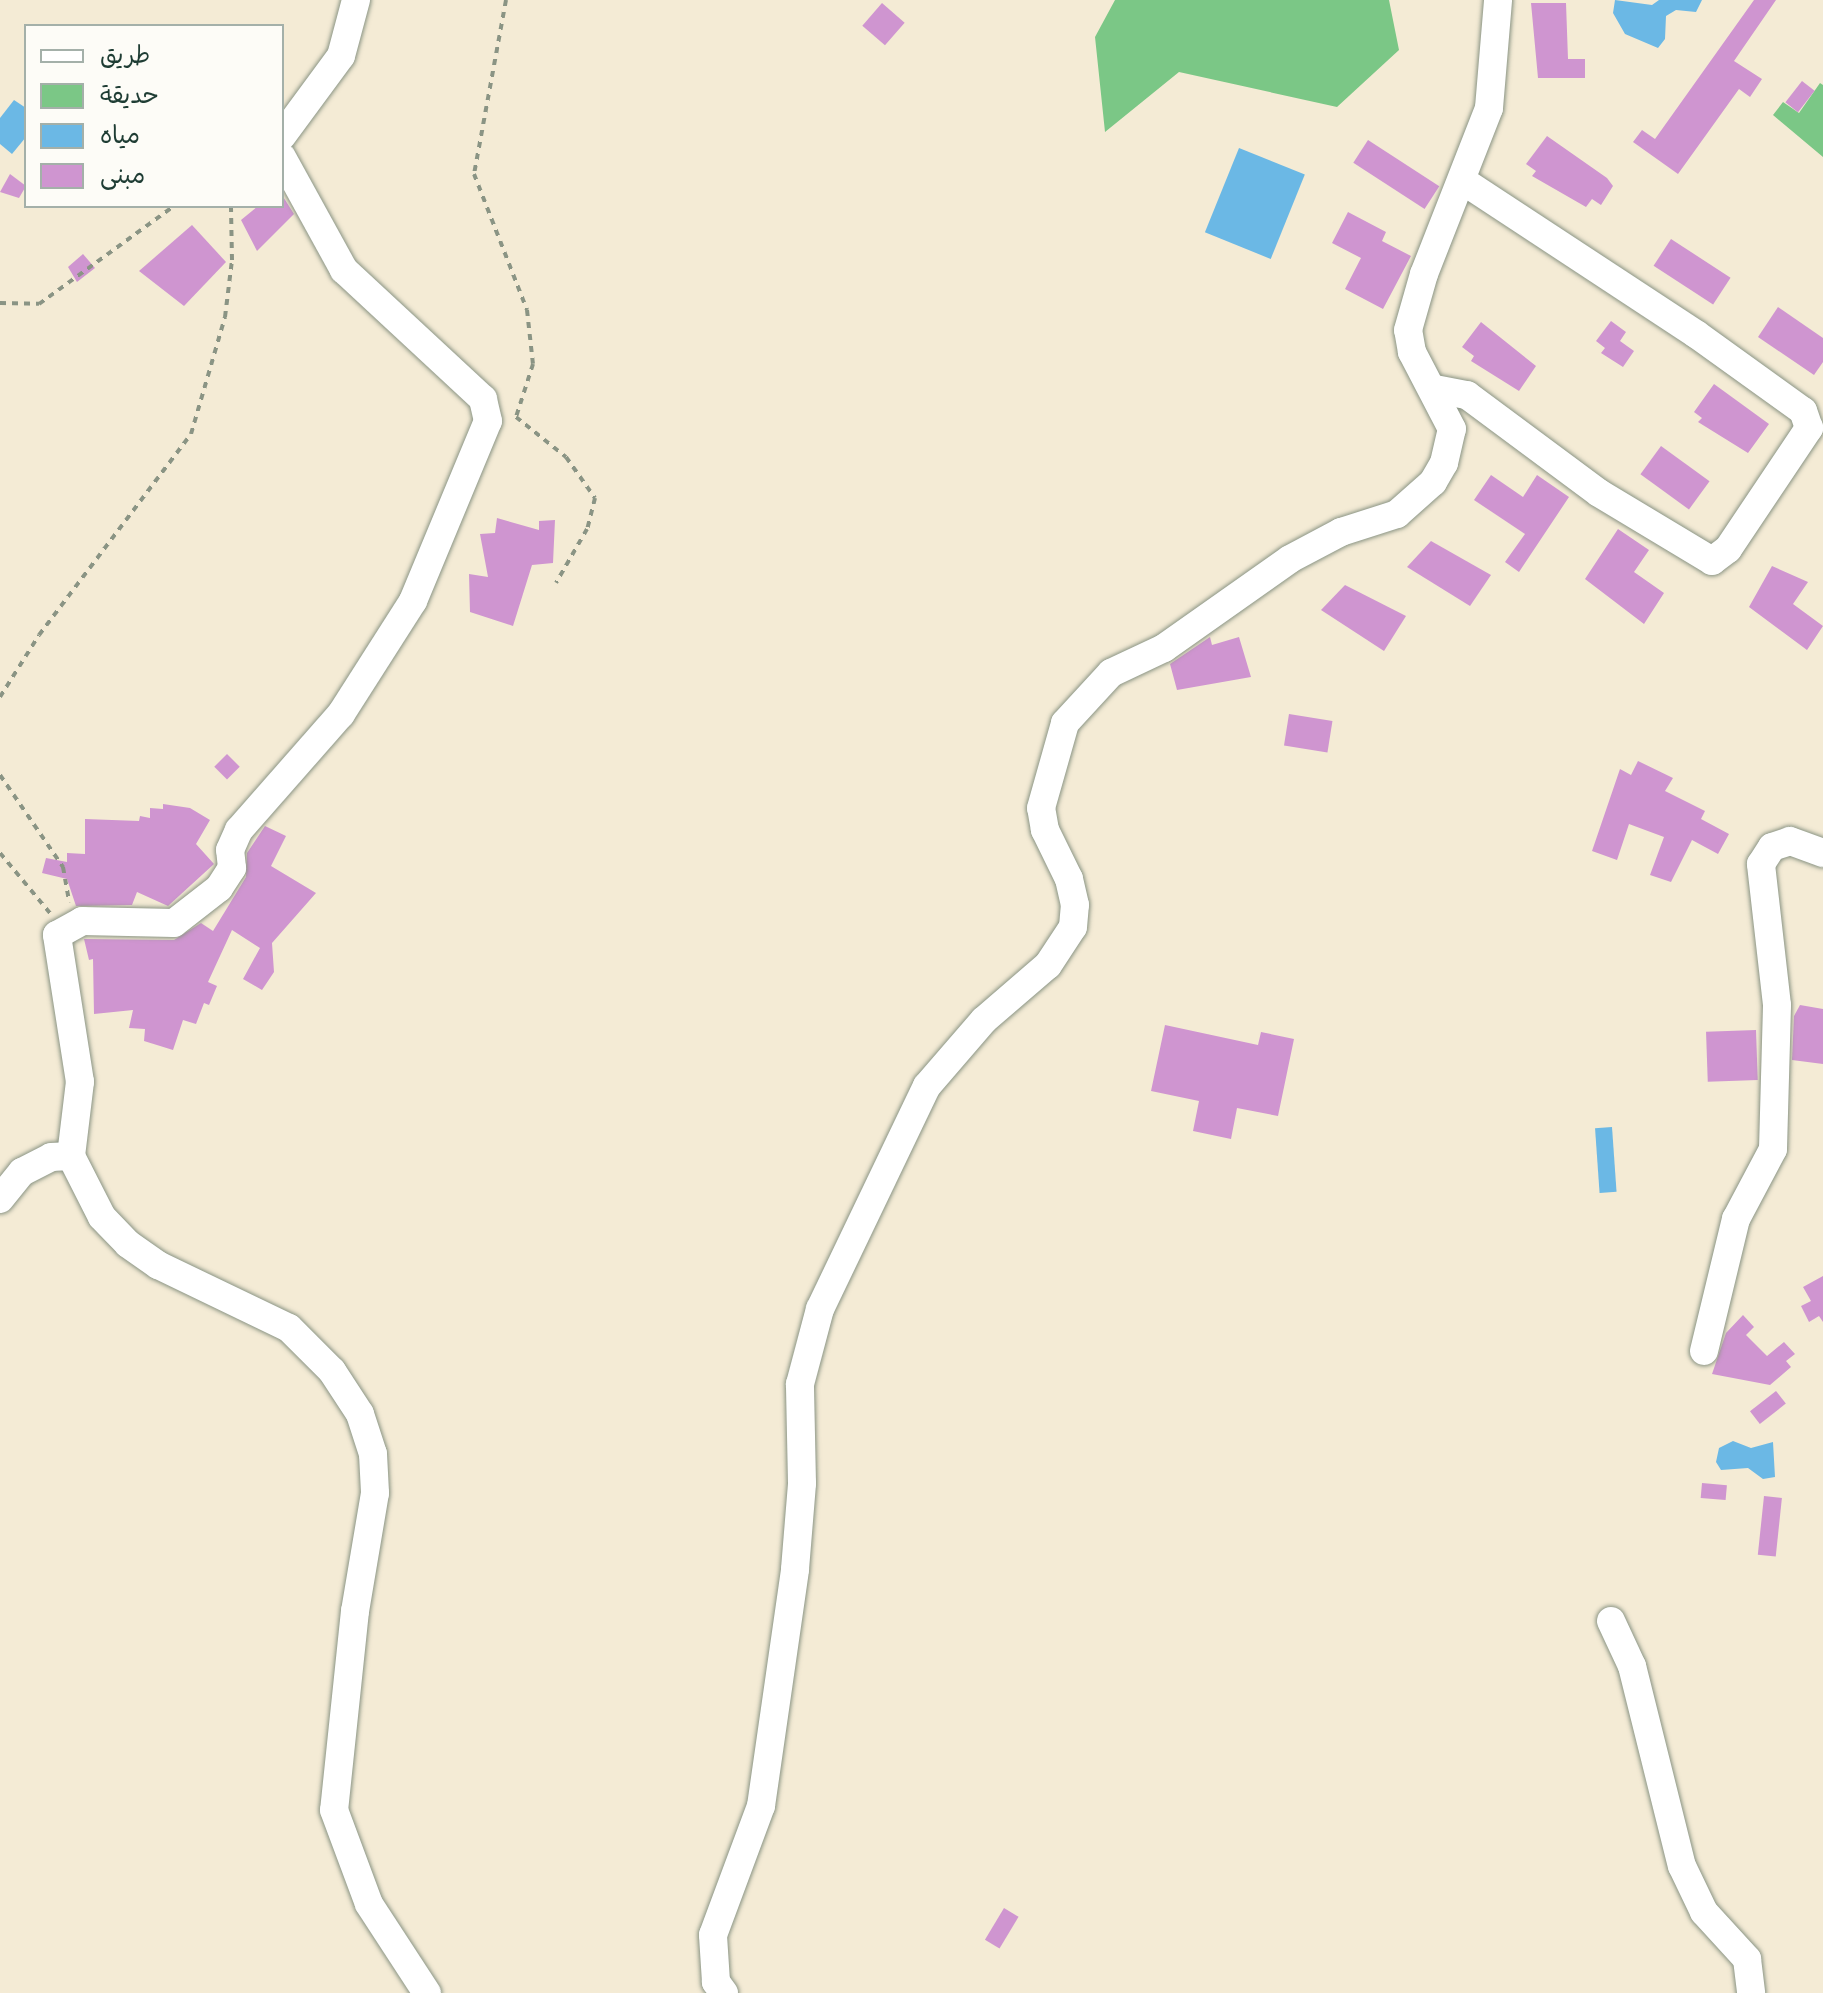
<!DOCTYPE html>
<html>
<head>
<meta charset="utf-8">
<style>
	body { margin:0 }
	#map { position:relative; width:1823px; height:1993px; overflow:hidden; background:#f4ebd5; font-family:Delius,"Playpen Sans Arabic",sans-serif }
	div>[style] { position:absolute }
	[style*='--x'] { left:calc(var(--x)*1px); top:calc(var(--y)*1px); width:calc(var(--w)*1px); rotate:calc(var(--a)*1deg) }
	.green>* { inset:0; background:#7bc786 }
	.water>* { inset:0; background:#6bb8e5; transform-origin:0 0 }
	.building>* { inset:0; background:#cf95d0; transform-origin:0 0 }
	.path>* { height:4px; margin-top:-2px; transform-origin:0; background:repeating-linear-gradient(90deg,#8a9484 0 6px,transparent 0 12px) }
	.roads { filter:drop-shadow(0 0 2px #8a9484) drop-shadow(0 0 2px #8a9484) }
	.minor>* { height:28px; margin:-14px; padding:0 14px; transform-origin:14px; border-radius:14px; background:#fff }
	span { translate:-50% -50%; white-space:nowrap; text-align:center; line-height:1.15; -webkit-text-stroke:6px #fdfcf7; paint-order:stroke }
	.legend { position:absolute; left:24px; top:24px; width:260px; height:184px; box-sizing:border-box; background:#fdfcf7; border:2px solid #a4b0a9; margin:0; padding:10px 14px; list-style:none; font-size:24px; color:#1f3d34 }
	.legend li { display:flex; align-items:center; gap:16px; height:40px }
	.legend b { width:40px; border:2px solid #a4b0a9 }
</style>
</head>
<body>
<div id="map">
	<div class="green">
		<div style="clip-path:polygon(1115px 0,1389px 0,1399px 50px,1337px 107px,1179px 72px,1105px 132px,1095px 37px)"></div>
		<div style="clip-path:polygon(1820px 83px,1823px 85px,1823px 157px,1773px 115px,1783px 102px,1799px 113px)"></div>
	</div>
	<div class="water">
		<div style="clip-path:polygon(1615px 0,1652px 5px,1659px 0,1702px 0,1696px 12px,1676px 10px,1666px 16px,1665px 39px,1658px 48px,1625px 34px,1613px 13px)"></div>
		<div style="clip-path:polygon(14px 100px,26px 108px,26px 137px,12px 154px,0 144px,0 118px)"></div>
		<div style="left:1239px;top:148px;width:71px;height:91px;rotate:22deg"></div>
		<div style="left:1612px;top:1127px;width:65px;height:17px;rotate:86deg"></div>
		<div style="clip-path:polygon(1733px 1441px,1751px 1448px,1773px 1442px,1775px 1477px,1763px 1479px,1748px 1468px,1721px 1470px,1716px 1462px,1719px 1448px)"></div>
	</div>
	<div class="building">
		<div style="clip-path:polygon(1754px 0,1776px 0,1734px 61px,1762px 79px,1750px 97px,1739px 89px,1678px 174px,1633px 142px,1642px 130px,1655px 139px)"></div>
		<div style="left:882px;top:3px;width:30px;height:30px;rotate:41deg"></div>
		<div style="clip-path:polygon(1531px 3px,1566px 3px,1568px 59px,1585px 59px,1585px 78px,1538px 78px)"></div>
		<div style="left:1802px;top:81px;width:16px;height:27px;rotate:38deg"></div>
		<div style="clip-path:polygon(1547px 136px,1607px 178px,1613px 186px,1601px 205px,1592px 199px,1586px 207px,1532px 176px,1536px 171px,1526px 164px)"></div>
		<div style="left:1368px;top:140px;width:85px;height:27px;rotate:33deg"></div>
		<div style="clip-path:polygon(10px 174px,26px 186px,19px 198px,0 192px)"></div>
		<div style="clip-path:polygon(282px 195px,294px 214px,257px 251px,241px 220px,258px 206px,282px 206px)"></div>
		<div style="clip-path:polygon(1348px 212px,1386px 232px,1382px 241px,1411px 256px,1383px 309px,1345px 289px,1361px 258px,1332px 243px)"></div>
		<div style="clip-path:polygon(192px 225px,226px 262px,184px 306px,139px 271px)"></div>
		<div style="left:1671px;top:239px;width:71px;height:32px;rotate:33deg"></div>
		<div style="clip-path:polygon(83px 254px,95px 268px,77px 282px,68px 267px)"></div>
		<div style="clip-path:polygon(1778px 307px,1823px 338px,1823px 362px,1814px 375px,1758px 337px)"></div>
		<div style="clip-path:polygon(1611px 321px,1626px 332px,1620px 341px,1634px 351px,1623px 367px,1601px 353px,1605px 348px,1596px 341px)"></div>
		<div style="clip-path:polygon(1481px 322px,1536px 366px,1519px 391px,1471px 361px,1474px 356px,1462px 347px)"></div>
		<div style="clip-path:polygon(1714px 384px,1769px 424px,1748px 453px,1698px 422px,1702px 418px,1694px 412px)"></div>
		<div style="left:1661px;top:446px;width:60px;height:35px;rotate:36deg"></div>
		<div style="clip-path:polygon(1491px 475px,1523px 497px,1537px 475px,1569px 497px,1519px 572px,1505px 562px,1525px 534px,1474px 500px)"></div>
		<div style="clip-path:polygon(497px 518px,539px 530px,539px 521px,555px 520px,553px 563px,532px 565px,513px 626px,470px 612px,469px 574px,488px 577px,480px 534px,495px 533px)"></div>
		<div style="clip-path:polygon(1618px 529px,1649px 550px,1634px 572px,1664px 593px,1644px 624px,1585px 579px)"></div>
		<div style="clip-path:polygon(1431px 541px,1491px 575px,1470px 606px,1407px 567px)"></div>
		<div style="clip-path:polygon(1772px 566px,1808px 582px,1793px 604px,1823px 626px,1807px 650px,1749px 607px)"></div>
		<div style="clip-path:polygon(1345px 585px,1406px 616px,1384px 651px,1321px 610px)"></div>
		<div style="clip-path:polygon(1210px 637px,1212px 645px,1239px 637px,1251px 677px,1177px 690px,1170px 664px)"></div>
		<div style="left:1289px;top:714px;width:44px;height:32px;rotate:9deg"></div>
		<div style="left:227px;top:754px;width:18px;height:18px;rotate:45deg"></div>
		<div style="clip-path:polygon(1638px 761px,1673px 778px,1665px 791px,1705px 811px,1701px 819px,1729px 834px,1718px 854px,1692px 840px,1671px 882px,1650px 875px,1664px 837px,1629px 824px,1617px 860px,1592px 851px,1620px 769px,1631px 775px)"></div>
		<div style="clip-path:polygon(163px 804px,190px 808px,210px 820px,196px 844px,214px 864px,168px 906px,137px 892px,132px 905px,76px 906px,67px 879px,42px 873px,46px 858px,67px 862px,67px 853px,85px 854px,85px 819px,139px 821px,140px 816px,150px 818px,150px 808px,163px 809px)"></div>
		<div style="clip-path:polygon(265px 826px,286px 836px,271px 866px,316px 893px,272px 943px,274px 972px,262px 990px,243px 979px,260px 948px,232px 930px,208px 982px,217px 986px,209px 1005px,204px 1003px,196px 1024px,183px 1020px,173px 1050px,144px 1041px,145px 1029px,129px 1028px,133px 1010px,94px 1014px,93px 959px,89px 960px,84px 939px,174px 940px,201px 923px,213px 931px,246px 877px,247px 853px)"></div>
		<div style="clip-path:polygon(1800px 1005px,1823px 1009px,1823px 1064px,1792px 1060px,1794px 1016px)"></div>
		<div style="clip-path:polygon(1165px 1025px,1258px 1045px,1261px 1032px,1294px 1039px,1278px 1116px,1237px 1108px,1231px 1139px,1193px 1131px,1199px 1101px,1151px 1091px)"></div>
		<div style="left:1756px;top:1030px;width:50px;height:50px;rotate:88deg"></div>
		<div style="clip-path:polygon(1823px 1276px,1823px 1322px,1819px 1316px,1809px 1322px,1801px 1306px,1811px 1301px,1803px 1287px)"></div>
		<div style="clip-path:polygon(1743px 1315px,1754px 1327px,1746px 1335px,1767px 1356px,1784px 1342px,1795px 1354px,1786px 1361px,1791px 1367px,1770px 1385px,1712px 1374px,1726px 1333px)"></div>
		<div style="left:1776px;top:1391px;width:16px;height:33px;rotate:52deg"></div>
		<div style="left:1702px;top:1483px;width:25px;height:15px;rotate:5deg"></div>
		<div style="left:1764px;top:1496px;width:18px;height:59px;rotate:6deg"></div>
		<div style="left:1004px;top:1908px;width:17px;height:37px;rotate:31deg"></div>
	</div>
	<div class="path">
		<div style="--x:506;--y:0;--w:177;--a:100.4"></div>
		<div style="--x:474;--y:174;--w:146;--a:68.7"></div>
		<div style="--x:527;--y:310;--w:54;--a:83.7"></div>
		<div style="--x:533;--y:364;--w:56;--a:107.8"></div>
		<div style="--x:516;--y:417;--w:64;--a:38.7"></div>
		<div style="--x:566;--y:457;--w:50;--a:54.7"></div>
		<div style="--x:595;--y:498;--w:32;--a:104"></div>
		<div style="--x:587;--y:529;--w:62;--a:119.9"></div>
		<div style="--x:0;--y:303;--w:39;--a:1"></div>
		<div style="--x:39;--y:304;--w:167;--a:-36"></div>
		<div style="--x:0;--y:697;--w:73;--a:-57.8"></div>
		<div style="--x:39;--y:635;--w:252;--a:-52.9"></div>
		<div style="--x:191;--y:434;--w:122;--a:-73.8"></div>
		<div style="--x:225;--y:317;--w:57;--a:-83"></div>
		<div style="--x:232;--y:260;--w:54;--a:-91.1"></div>
		<div style="--x:0;--y:775;--w:112;--a:55.6"></div>
		<div style="--x:63;--y:867;--w:36;--a:80"></div>
		<div style="--x:0;--y:853;--w:78;--a:50.2"></div>
	</div>
	<div class="roads">
		<div class="minor">
			<div style="--x:282;--y:136;--w:99;--a:-53.6"></div>
			<div style="--x:341;--y:56;--w:58;--a:-75"></div>
			<div style="--x:1435;--y:389;--w:33;--a:11"></div>
			<div style="--x:1467;--y:395;--w:164;--a:36.6"></div>
			<div style="--x:1599;--y:493;--w:132;--a:31"></div>
			<div style="--x:1712;--y:561;--w:20;--a:-37"></div>
			<div style="--x:1728;--y:549;--w:146;--a:-56.2"></div>
			<div style="--x:1809;--y:428;--w:18;--a:-109"></div>
			<div style="--x:1803;--y:411;--w:132;--a:-144.3"></div>
			<div style="--x:1696;--y:334;--w:279;--a:-146.7"></div>
			<div style="--x:71;--y:1156;--w:75;--a:-83.1"></div>
			<div style="--x:80;--y:1082;--w:149;--a:-98.9"></div>
			<div style="--x:57;--y:935;--w:29;--a:-29"></div>
			<div style="--x:82;--y:921;--w:92;--a:1.2"></div>
			<div style="--x:174;--y:923;--w:57;--a:-37.9"></div>
			<div style="--x:219;--y:888;--w:24;--a:-57"></div>
			<div style="--x:232;--y:868;--w:18;--a:-96"></div>
			<div style="--x:230;--y:850;--w:22;--a:-66"></div>
			<div style="--x:239;--y:830;--w:154;--a:-48.7"></div>
			<div style="--x:341;--y:714;--w:134;--a:-57.5"></div>
			<div style="--x:413;--y:601;--w:195;--a:-67.4"></div>
			<div style="--x:488;--y:421;--w:23;--a:-103"></div>
			<div style="--x:483;--y:399;--w:190;--a:-137.1"></div>
			<div style="--x:344;--y:270;--w:129;--a:-118.8"></div>
			<div style="--x:0;--y:1199;--w:35;--a:-51"></div>
			<div style="--x:22;--y:1172;--w:33;--a:-27"></div>
			<div style="--x:51;--y:1157;--w:20;--a:-3"></div>
			<div style="--x:71;--y:1156;--w:68;--a:63.1"></div>
			<div style="--x:102;--y:1217;--w:37;--a:46"></div>
			<div style="--x:128;--y:1244;--w:37;--a:35"></div>
			<div style="--x:158;--y:1265;--w:145;--a:25.7"></div>
			<div style="--x:289;--y:1328;--w:61;--a:45"></div>
			<div style="--x:332;--y:1371;--w:51;--a:56.9"></div>
			<div style="--x:360;--y:1414;--w:42;--a:72"></div>
			<div style="--x:373;--y:1454;--w:39;--a:87"></div>
			<div style="--x:375;--y:1493;--w:120;--a:99.6"></div>
			<div style="--x:355;--y:1611;--w:200;--a:96"></div>
			<div style="--x:334;--y:1810;--w:100;--a:69.6"></div>
			<div style="--x:369;--y:1904;--w:106;--a:56.9"></div>
			<div style="--x:1704;--y:1351;--w:136;--a:-76.4"></div>
			<div style="--x:1736;--y:1219;--w:79;--a:-62.1"></div>
			<div style="--x:1773;--y:1149;--w:144;--a:-88.4"></div>
			<div style="--x:1777;--y:1005;--w:142;--a:-96.5"></div>
			<div style="--x:1761;--y:864;--w:20;--a:-57"></div>
			<div style="--x:1772;--y:847;--w:19;--a:-18"></div>
			<div style="--x:1790;--y:841;--w:35;--a:20"></div>
			<div style="--x:1611;--y:1621;--w:50;--a:65"></div>
			<div style="--x:1632;--y:1666;--w:206;--a:76"></div>
			<div style="--x:1682;--y:1866;--w:51;--a:64.4"></div>
			<div style="--x:1704;--y:1912;--w:64;--a:47.5"></div>
			<div style="--x:1747;--y:1959;--w:34;--a:83"></div>
			<div style="--x:724;--y:1993;--w:14;--a:-126"></div>
			<div style="--x:716;--y:1982;--w:47;--a:-93.7"></div>
			<div style="--x:713;--y:1935;--w:138;--a:-69.6"></div>
			<div style="--x:761;--y:1806;--w:239;--a:-81.8"></div>
			<div style="--x:795;--y:1569;--w:86;--a:-85.3"></div>
			<div style="--x:802;--y:1483;--w:99;--a:-91.2"></div>
			<div style="--x:800;--y:1384;--w:78;--a:-75.1"></div>
			<div style="--x:820;--y:1309;--w:247;--a:-64.4"></div>
			<div style="--x:927;--y:1086;--w:87;--a:-49.2"></div>
			<div style="--x:984;--y:1020;--w:84;--a:-40.7"></div>
			<div style="--x:1048;--y:965;--w:45;--a:-56.7"></div>
			<div style="--x:1073;--y:927;--w:22;--a:-85"></div>
			<div style="--x:1075;--y:905;--w:27;--a:-103"></div>
			<div style="--x:1069;--y:879;--w:55;--a:-116.1"></div>
			<div style="--x:1045;--y:830;--w:22;--a:-100"></div>
			<div style="--x:1041;--y:808;--w:88;--a:-74.2"></div>
			<div style="--x:1065;--y:723;--w:68;--a:-47.4"></div>
			<div style="--x:1111;--y:673;--w:59;--a:-25.3"></div>
			<div style="--x:1164;--y:648;--w:154;--a:-35.2"></div>
			<div style="--x:1290;--y:559;--w:58;--a:-27.9"></div>
			<div style="--x:1341;--y:532;--w:59;--a:-17.8"></div>
			<div style="--x:1397;--y:514;--w:48;--a:-41.6"></div>
			<div style="--x:1433;--y:482;--w:22;--a:-60"></div>
			<div style="--x:1444;--y:463;--w:35;--a:-77"></div>
			<div style="--x:1452;--y:429;--w:87;--a:-117.5"></div>
			<div style="--x:1412;--y:352;--w:22;--a:-100"></div>
			<div style="--x:1408;--y:330;--w:58;--a:-74.1"></div>
			<div style="--x:1424;--y:274;--w:178;--a:-68.6"></div>
			<div style="--x:1489;--y:108;--w:108;--a:-85.2"></div>
		</div>
	</div>
	<ul class="legend">
	<li><b style="height:10px;background:#fff"></b>طريق</li>
	<li><b style="height:22px;background:#7bc786"></b>حديقة</li>
	<li><b style="height:22px;background:#6bb8e5"></b>مياه</li>
	<li><b style="height:22px;background:#cf95d0"></b>مبنى</li>
	</ul>
</div>
</body>
</html>
